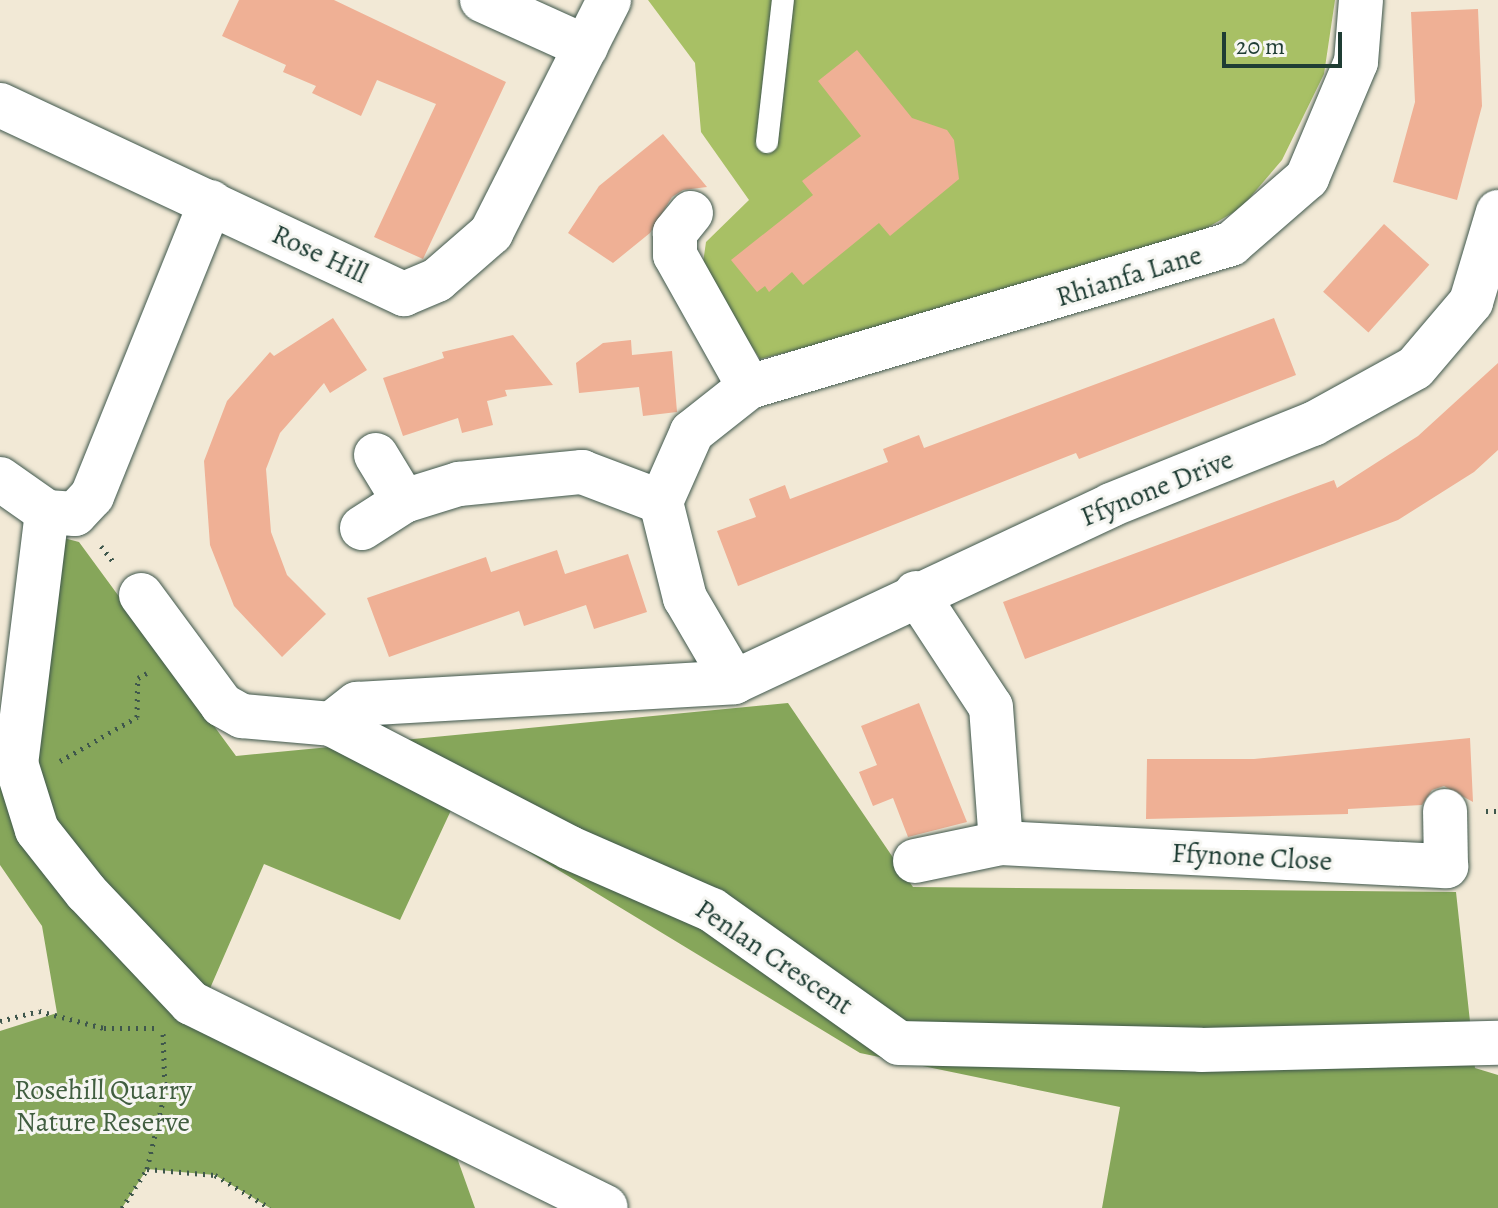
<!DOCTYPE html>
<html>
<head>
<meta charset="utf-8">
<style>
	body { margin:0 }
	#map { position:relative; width:1498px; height:1208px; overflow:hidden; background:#f2e9d6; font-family:Alegreya,serif }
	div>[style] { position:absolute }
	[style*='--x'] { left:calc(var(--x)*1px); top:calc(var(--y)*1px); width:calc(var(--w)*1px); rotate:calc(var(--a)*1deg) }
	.green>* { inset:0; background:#a8c065 }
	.forest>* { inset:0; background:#86a65a }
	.building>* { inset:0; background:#efb095; transform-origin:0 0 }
	.path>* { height:5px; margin-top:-2.5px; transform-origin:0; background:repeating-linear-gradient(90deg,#3f574c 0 2px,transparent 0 8px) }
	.roads { filter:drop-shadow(0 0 2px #3f574c) drop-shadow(0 0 2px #3f574c) }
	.lane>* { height:22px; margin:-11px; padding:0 11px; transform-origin:11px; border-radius:11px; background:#fff }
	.street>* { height:44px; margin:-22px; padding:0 22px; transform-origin:22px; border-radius:22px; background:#fff }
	span { translate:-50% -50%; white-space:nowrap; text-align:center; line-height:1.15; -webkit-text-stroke:6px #f6f6f2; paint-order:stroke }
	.street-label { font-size:28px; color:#1f3d34 }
	.park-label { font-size:28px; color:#415e40 }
	.scale { position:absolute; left:1222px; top:32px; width:120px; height:36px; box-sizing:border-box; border:4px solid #1f3d34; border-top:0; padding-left:10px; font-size:24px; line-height:28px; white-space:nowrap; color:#1f3d34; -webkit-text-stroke:6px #f6f6f2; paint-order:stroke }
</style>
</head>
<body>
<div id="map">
	<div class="green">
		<div style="clip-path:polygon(648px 0,1335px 0,1324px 74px,1282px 160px,1241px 208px,1181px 243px,982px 303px,760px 359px,702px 270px,706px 242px,749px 200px,701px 132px,695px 63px)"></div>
	</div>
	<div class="forest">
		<div style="clip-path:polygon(56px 536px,79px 542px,236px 756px,788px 703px,913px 887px,1456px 892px,1475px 1068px,1498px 1075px,1498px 1208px,1102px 1208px,1120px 1107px,860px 1053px,453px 806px,400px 920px,264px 864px,195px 1023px,456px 1155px,475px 1208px,270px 1208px,215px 1175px,147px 1169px,122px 1208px,0 1208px,0 1031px,57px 1013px,42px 926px,0 865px,0 760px)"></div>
	</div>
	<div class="building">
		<div style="clip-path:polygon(239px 0,334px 0,506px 82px,423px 259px,374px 237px,436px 104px,377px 80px,361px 116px,312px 93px,316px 86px,283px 72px,286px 65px,222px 36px)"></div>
		<div style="clip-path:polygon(1478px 9px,1482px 106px,1457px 200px,1393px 182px,1415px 102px,1411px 12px)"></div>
		<div style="clip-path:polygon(857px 50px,912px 118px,947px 130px,954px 140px,959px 179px,890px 236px,879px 223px,803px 285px,792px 272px,769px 292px,765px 286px,757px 292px,731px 260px,813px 195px,802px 181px,861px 136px,818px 81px)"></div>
		<div style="clip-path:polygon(663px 134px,707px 187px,683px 190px,672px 197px,650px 233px,613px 263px,568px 233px,599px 186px)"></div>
		<div style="left:1384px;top:224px;width:61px;height:91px;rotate:42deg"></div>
		<div style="clip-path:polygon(333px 318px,367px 370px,330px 393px,324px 383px,280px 433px,266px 469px,271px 532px,287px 575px,326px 614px,282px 657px,234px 606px,210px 545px,204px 461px,227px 401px,270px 352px,274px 356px)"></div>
		<div style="clip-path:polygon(1274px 318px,1296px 375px,1079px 459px,1076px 453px,738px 586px,717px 531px,756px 517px,749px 499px,785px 485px,790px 499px,888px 462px,883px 449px,919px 435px,924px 448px)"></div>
		<div style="clip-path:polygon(513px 335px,553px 385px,505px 390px,507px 396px,487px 401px,493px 425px,462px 433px,458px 418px,403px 436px,383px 378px,444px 358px,442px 352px)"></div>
		<div style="clip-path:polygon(631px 340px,632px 355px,672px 351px,677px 412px,643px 416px,639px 387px,579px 393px,576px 363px,603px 343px)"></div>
		<div style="clip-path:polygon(1498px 363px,1498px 450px,1474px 472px,1398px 520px,1025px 659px,1003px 602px,1334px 480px,1337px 488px,1418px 436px)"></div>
		<div style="clip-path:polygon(557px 550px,565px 574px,628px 554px,647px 612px,594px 629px,586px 605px,524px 626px,519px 611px,389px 657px,367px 598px,486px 557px,491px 572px)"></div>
		<div style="clip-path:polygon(919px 703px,967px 822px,908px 837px,893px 798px,873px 806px,859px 772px,877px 765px,861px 726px)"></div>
		<div style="clip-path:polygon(1470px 738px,1473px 802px,1444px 786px,1432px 790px,1422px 805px,1348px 809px,1348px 814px,1146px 819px,1147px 759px,1254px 759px)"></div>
	</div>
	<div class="path">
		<div style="--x:101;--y:546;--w:23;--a:52"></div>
		<div style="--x:60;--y:761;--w:89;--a:-29.7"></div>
		<div style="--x:137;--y:717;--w:39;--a:-89"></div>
		<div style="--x:138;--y:678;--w:10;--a:-29"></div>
		<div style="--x:1486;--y:811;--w:12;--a:0"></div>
		<div style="--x:0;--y:1021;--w:40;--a:-14.4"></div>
		<div style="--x:39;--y:1011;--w:67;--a:14.7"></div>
		<div style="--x:104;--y:1028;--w:52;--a:0"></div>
		<div style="--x:147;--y:1169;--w:68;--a:5"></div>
		<div style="--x:215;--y:1175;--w:64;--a:31"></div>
		<div style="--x:122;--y:1208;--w:46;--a:-57.3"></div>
		<div style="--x:147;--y:1169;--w:79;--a:-76.8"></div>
		<div style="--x:165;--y:1092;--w:59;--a:-91.9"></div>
	</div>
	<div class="roads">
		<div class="lane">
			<div style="--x:767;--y:142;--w:143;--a:-83.6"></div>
		</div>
		<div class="street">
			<div style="--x:482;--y:0;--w:114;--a:24.3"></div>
			<div style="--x:0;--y:105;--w:446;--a:25.1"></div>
			<div style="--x:404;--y:294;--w:36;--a:-23"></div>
			<div style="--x:437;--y:280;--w:72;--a:-41"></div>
			<div style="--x:491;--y:233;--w:261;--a:-63.1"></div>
			<div style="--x:691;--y:213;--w:26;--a:129"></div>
			<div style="--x:675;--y:233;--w:22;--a:90"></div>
			<div style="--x:675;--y:255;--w:151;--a:60.7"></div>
			<div style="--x:749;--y:387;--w:73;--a:141.7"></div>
			<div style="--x:692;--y:432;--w:77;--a:113.9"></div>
			<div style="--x:661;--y:502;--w:99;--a:76"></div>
			<div style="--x:685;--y:598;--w:97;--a:59.7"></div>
			<div style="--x:749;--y:387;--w:503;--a:-16.52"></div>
			<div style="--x:1231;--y:244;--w:101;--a:-41"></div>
			<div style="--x:1307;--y:178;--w:126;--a:-67.1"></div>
			<div style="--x:1356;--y:62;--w:62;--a:-85.4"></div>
			<div style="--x:376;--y:455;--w:54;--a:58.7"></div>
			<div style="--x:0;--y:479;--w:57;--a:35.1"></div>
			<div style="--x:47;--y:512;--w:28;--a:4"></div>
			<div style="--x:75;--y:514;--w:25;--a:-47"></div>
			<div style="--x:92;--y:496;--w:317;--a:-68"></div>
			<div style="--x:47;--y:512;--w:253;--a:97"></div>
			<div style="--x:16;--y:763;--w:70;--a:72.6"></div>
			<div style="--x:37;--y:830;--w:79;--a:51.7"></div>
			<div style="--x:86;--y:892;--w:153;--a:46.6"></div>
			<div style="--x:191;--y:1003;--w:462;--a:26.2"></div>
			<div style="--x:362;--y:528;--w:50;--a:-32.7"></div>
			<div style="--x:404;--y:501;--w:58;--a:-17.2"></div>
			<div style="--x:459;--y:484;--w:124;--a:-5.6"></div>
			<div style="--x:582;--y:472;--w:85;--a:20.8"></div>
			<div style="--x:916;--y:593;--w:136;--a:56.7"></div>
			<div style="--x:991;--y:707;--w:136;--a:85.8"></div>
			<div style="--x:141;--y:595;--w:137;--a:53.6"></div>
			<div style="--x:222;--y:705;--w:23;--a:29"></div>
			<div style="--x:242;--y:716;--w:89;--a:5.1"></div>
			<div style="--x:331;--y:724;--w:269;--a:27.4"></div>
			<div style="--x:570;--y:848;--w:155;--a:23.6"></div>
			<div style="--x:712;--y:910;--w:229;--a:35.4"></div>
			<div style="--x:899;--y:1043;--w:302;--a:1.3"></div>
			<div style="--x:1201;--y:1050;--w:297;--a:-1.4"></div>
			<div style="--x:331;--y:724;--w:33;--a:-38"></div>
			<div style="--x:357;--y:704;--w:378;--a:-3.3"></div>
			<div style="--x:734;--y:682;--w:416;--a:-25.1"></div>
			<div style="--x:1111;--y:505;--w:218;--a:-21.9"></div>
			<div style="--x:1313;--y:424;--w:116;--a:-28.8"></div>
			<div style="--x:1415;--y:368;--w:87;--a:-49.7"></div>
			<div style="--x:1471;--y:302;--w:94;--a:-73.3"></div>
			<div style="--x:915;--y:861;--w:88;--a:-11.8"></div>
			<div style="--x:1001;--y:843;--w:446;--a:3"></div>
			<div style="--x:1446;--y:866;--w:55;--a:-91"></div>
		</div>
	</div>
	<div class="street-label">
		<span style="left:320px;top:254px;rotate:25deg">Rose Hill</span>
		<span style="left:1129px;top:276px;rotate:-17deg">Rhianfa Lane</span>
		<span style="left:1157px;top:488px;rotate:-22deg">Ffynone Drive</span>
		<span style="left:1252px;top:857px;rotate:3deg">Ffynone Close</span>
		<span style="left:774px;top:957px;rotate:34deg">Penlan Crescent</span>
	</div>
	<div class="park-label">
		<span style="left:103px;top:1106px">Rosehill Quarry<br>Nature Reserve</span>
	</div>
	<div class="scale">20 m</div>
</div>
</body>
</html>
